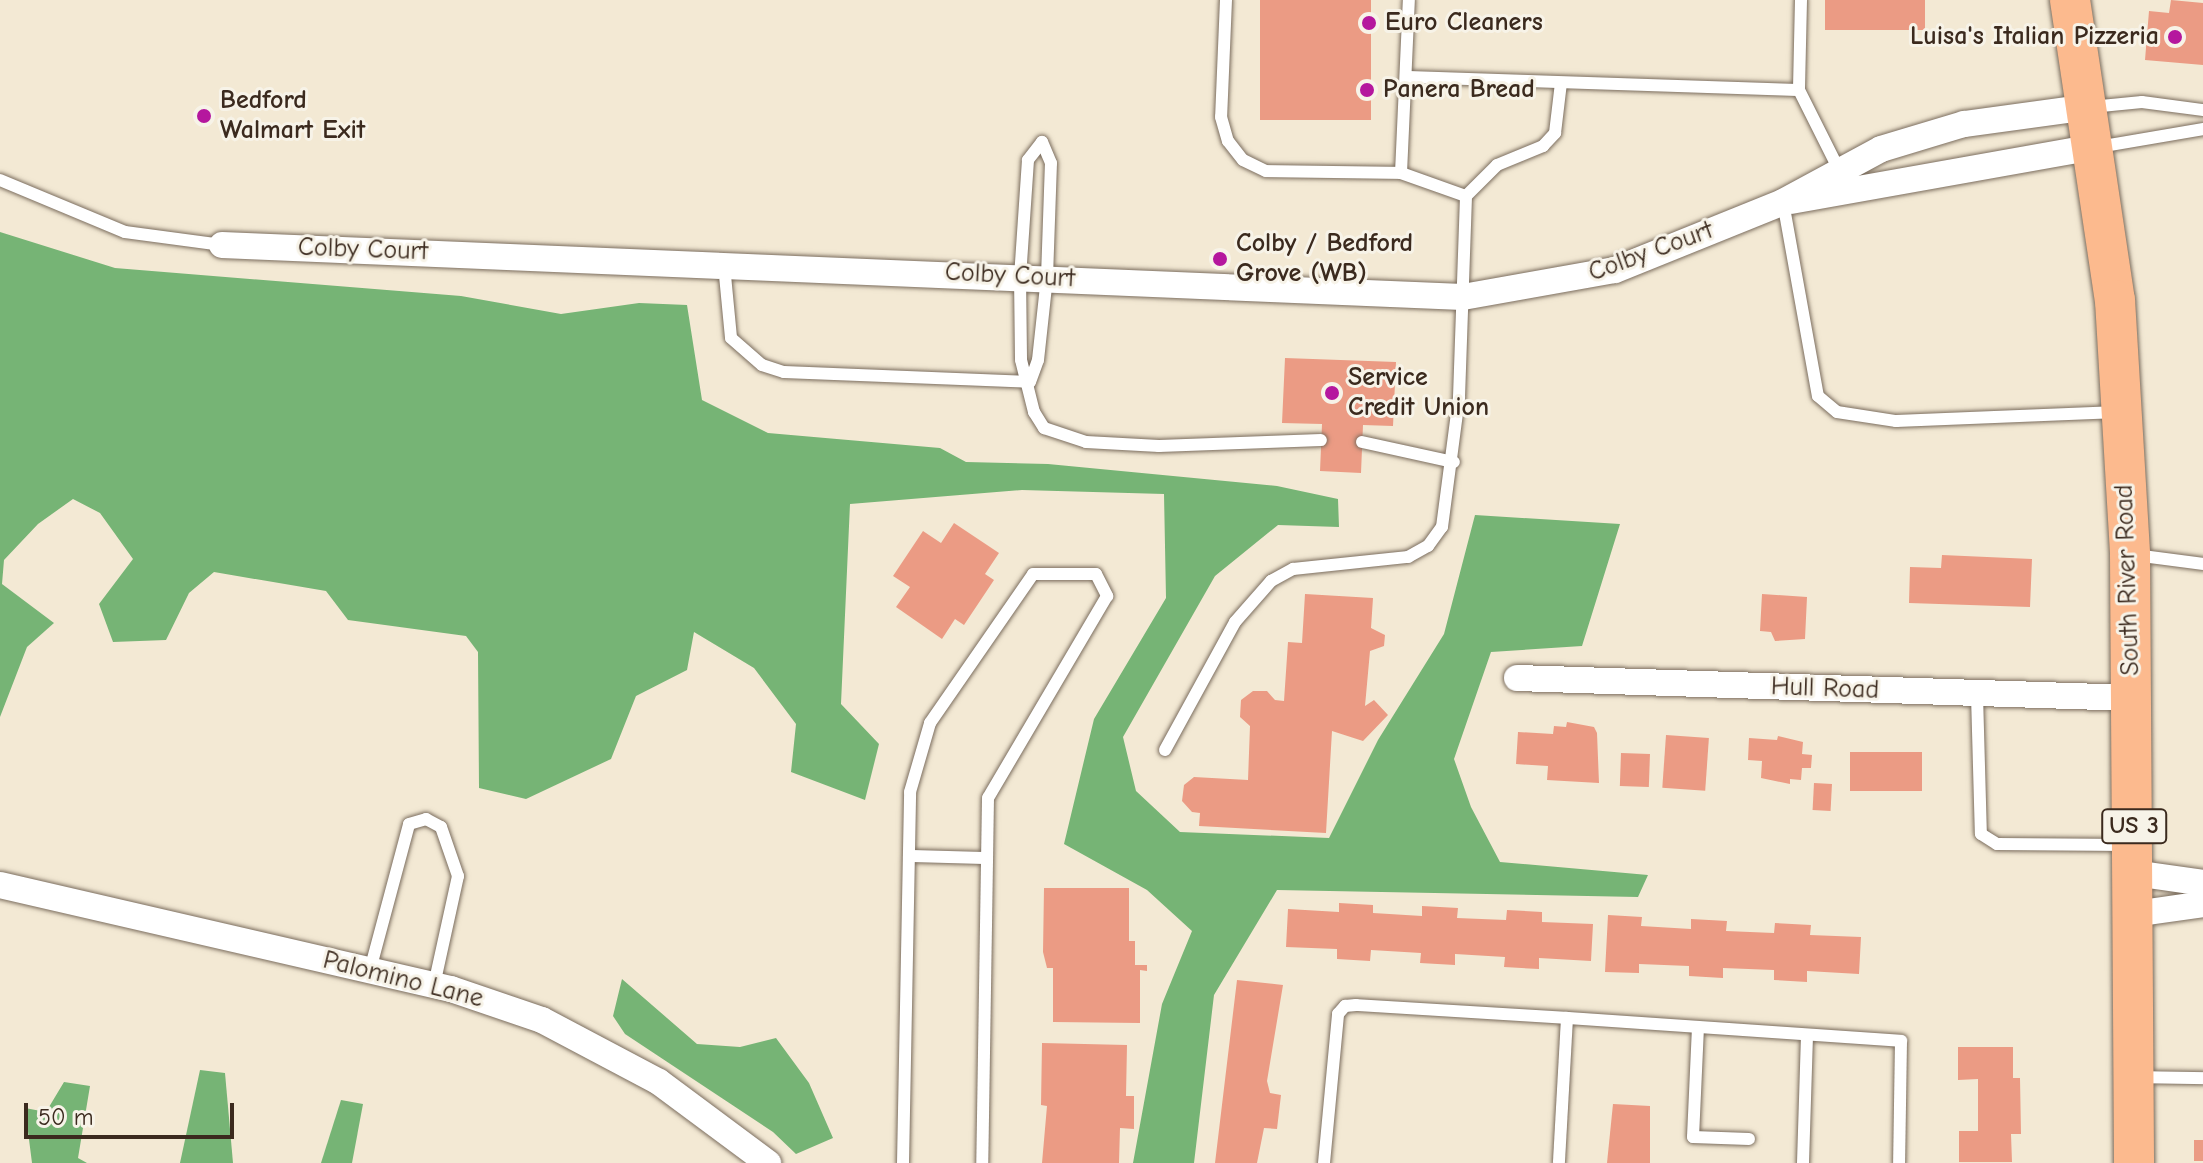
<!DOCTYPE html>
<html>
<head>
<meta charset="utf-8">
<style>
	body { margin:0 }
	#map { position:relative; width:2203px; height:1163px; overflow:hidden; background:#f3e9d4; font-family:"Comic Neue",sans-serif }
	div>[style] { position:absolute }
	[style*='--x'] { left:calc(var(--x)*1px); top:calc(var(--y)*1px); width:calc(var(--w)*1px); rotate:calc(var(--a)*1deg) }
	.forest>* { inset:0; background:#76b475 }
	.building>* { inset:0; background:#eb9b84; transform-origin:0 0 }
	.roads { filter:drop-shadow(0 0 2px #7b6d5e) drop-shadow(0 0 2px #7b6d5e) }
	.lane>* { height:12px; margin:-6px; padding:0 6px; transform-origin:6px; border-radius:6px; background:#fff }
	.street>* { height:26px; margin:-13px; padding:0 13px; transform-origin:13px; border-radius:13px; background:#fff }
	.primary>* { height:40px; margin:-20px; padding:0 20px; transform-origin:20px; border-radius:20px; background:#fcba8e }
	.dots>* { width:22px; height:22px; translate:-50% -50%; box-sizing:border-box; border:4px solid #f7f3e8; border-radius:50% }
	span { translate:-50% -50%; white-space:nowrap; text-align:center; line-height:1.15; -webkit-text-stroke:6px #f7f3e8; paint-order:stroke }
	.shield-label span { padding:2px 6px; background:#f7f3e8; border:2px solid; border-radius:6px; -webkit-text-stroke-width:0 }
	.shield-label { font-size:24px; color:#3b2a1e; font-weight:700 }
	.poi-label { font-size:26px; color:#3b2a1e; font-weight:700 }
	.left { translate:0 -50%; text-align:left }
	.right { translate:-100% -50%; text-align:right }
	.street-label { font-size:26px; color:#3b2a1e }
	.scale { position:absolute; left:24px; top:1103px; width:210px; height:36px; box-sizing:border-box; border:4px solid #3b2a1e; border-top:0; padding-left:10px; font-size:24px; line-height:28px; white-space:nowrap; color:#3b2a1e; -webkit-text-stroke:6px #f7f3e8; paint-order:stroke }
</style>
</head>
<body>
<div id="map">
	<div class="forest">
		<div style="clip-path:polygon(0 232px,115px 268px,461px 296px,561px 314px,639px 303px,687px 305px,702px 400px,768px 433px,940px 448px,966px 462px,1048px 464px,1277px 486px,1338px 499px,1339px 527px,1278px 525px,1215px 576px,1123px 737px,1136px 791px,1180px 832px,1329px 838px,1378px 740px,1444px 634px,1475px 515px,1620px 524px,1582px 646px,1491px 652px,1454px 759px,1471px 807px,1500px 862px,1648px 875px,1638px 897px,1277px 890px,1214px 995px,1194px 1163px,1133px 1163px,1162px 1004px,1192px 931px,1147px 890px,1064px 844px,1094px 719px,1166px 598px,1164px 494px,1022px 490px,850px 504px,841px 704px,879px 744px,865px 800px,791px 772px,796px 724px,754px 668px,694px 632px,687px 670px,636px 696px,611px 759px,526px 799px,479px 788px,478px 652px,466px 636px,348px 620px,326px 591px,214px 572px,189px 593px,166px 640px,113px 642px,99px 604px,133px 559px,100px 513px,73px 499px,38px 524px,4px 560px,2px 584px,54px 623px,27px 647px,0 717px)"></div>
		<div style="clip-path:polygon(622px 979px,697px 1044px,740px 1047px,776px 1038px,809px 1083px,833px 1138px,796px 1154px,773px 1132px,625px 1034px,613px 1016px)"></div>
		<div style="clip-path:polygon(200px 1070px,225px 1073px,233px 1163px,180px 1163px)"></div>
		<div style="clip-path:polygon(64px 1082px,90px 1086px,78px 1158px,87px 1163px,32px 1163px,25px 1108px,46px 1112px)"></div>
		<div style="clip-path:polygon(341px 1100px,363px 1104px,352px 1163px,321px 1163px)"></div>
	</div>
	<div class="building">
		<div style="left:1260px;top:0;width:111px;height:120px"></div>
		<div style="left:1825px;top:0;width:100px;height:30px"></div>
		<div style="clip-path:polygon(2171px 0,2203px 3px,2203px 65px,2145px 60px,2149px 11px,2169px 13px)"></div>
		<div style="clip-path:polygon(1285px 358px,1396px 362px,1393px 426px,1363px 425px,1361px 473px,1320px 471px,1322px 424px,1282px 423px)"></div>
		<div style="clip-path:polygon(954px 523px,999px 553px,985px 574px,994px 580px,964px 625px,955px 619px,942px 639px,896px 607px,910px 587px,893px 576px,923px 531px,941px 543px)"></div>
		<div style="clip-path:polygon(1942px 555px,2032px 559px,2030px 607px,1909px 603px,1910px 567px,1941px 568px)"></div>
		<div style="clip-path:polygon(1305px 594px,1373px 598px,1371px 628px,1385px 635px,1384px 646px,1370px 651px,1365px 706px,1374px 700px,1388px 715px,1363px 741px,1332px 731px,1326px 833px,1199px 826px,1200px 813px,1192px 812px,1182px 801px,1184px 785px,1194px 777px,1248px 780px,1250px 726px,1240px 717px,1241px 700px,1253px 691px,1267px 691px,1275px 700px,1284px 701px,1288px 642px,1302px 643px)"></div>
		<div style="clip-path:polygon(1762px 594px,1807px 597px,1805px 639px,1775px 641px,1771px 632px,1760px 631px)"></div>
		<div style="clip-path:polygon(1567px 722px,1594px 727px,1597px 733px,1599px 783px,1547px 780px,1548px 766px,1516px 764px,1518px 732px,1553px 734px,1554px 726px,1566px 727px)"></div>
		<div style="left:1666px;top:735px;width:43px;height:53px;rotate:4deg"></div>
		<div style="clip-path:polygon(1778px 736px,1803px 742px,1802px 754px,1812px 755px,1811px 768px,1802px 768px,1801px 780px,1790px 779px,1790px 784px,1761px 778px,1762px 761px,1748px 760px,1749px 738px,1777px 740px)"></div>
		<div style="left:1850px;top:752px;width:72px;height:39px"></div>
		<div style="left:1621px;top:753px;width:29px;height:33px;rotate:2deg"></div>
		<div style="left:1814px;top:783px;width:18px;height:27px;rotate:3deg"></div>
		<div style="clip-path:polygon(1044px 888px,1129px 888px,1129px 941px,1135px 941px,1135px 965px,1147px 965px,1147px 971px,1140px 970px,1140px 1023px,1053px 1022px,1053px 968px,1047px 968px,1043px 952px)"></div>
		<div style="clip-path:polygon(1339px 903px,1373px 905px,1373px 913px,1422px 916px,1422px 906px,1458px 908px,1457px 918px,1506px 920px,1507px 910px,1542px 912px,1542px 922px,1593px 924px,1591px 961px,1539px 958px,1539px 969px,1504px 967px,1505px 957px,1455px 954px,1455px 965px,1420px 963px,1421px 953px,1371px 950px,1370px 961px,1337px 959px,1337px 949px,1286px 947px,1288px 909px,1339px 912px)"></div>
		<div style="clip-path:polygon(1608px 915px,1642px 917px,1641px 926px,1691px 929px,1691px 919px,1727px 921px,1726px 931px,1774px 933px,1775px 923px,1811px 925px,1810px 935px,1861px 937px,1859px 974px,1807px 971px,1807px 982px,1774px 980px,1774px 970px,1723px 968px,1723px 978px,1689px 976px,1689px 966px,1639px 964px,1639px 973px,1605px 972px)"></div>
		<div style="clip-path:polygon(1237px 980px,1283px 985px,1267px 1081px,1270px 1093px,1281px 1095px,1277px 1129px,1264px 1128px,1257px 1163px,1215px 1163px)"></div>
		<div style="clip-path:polygon(1042px 1043px,1127px 1045px,1126px 1096px,1134px 1096px,1134px 1129px,1120px 1128px,1119px 1163px,1042px 1163px,1047px 1106px,1041px 1105px)"></div>
		<div style="clip-path:polygon(1958px 1047px,2013px 1047px,2013px 1078px,2020px 1078px,2021px 1134px,2011px 1134px,2012px 1162px,1959px 1162px,1959px 1131px,1978px 1131px,1978px 1079px,1958px 1080px)"></div>
		<div style="clip-path:polygon(1613px 1104px,1650px 1106px,1650px 1163px,1607px 1163px)"></div>
		<div style="left:2194px;top:1140px;width:9px;height:21px"></div>
	</div>
	<div class="roads">
		<div class="lane">
			<div style="--x:1226;--y:0;--w:117;--a:92.4"></div>
			<div style="--x:1221;--y:117;--w:25;--a:74"></div>
			<div style="--x:1228;--y:141;--w:24;--a:52"></div>
			<div style="--x:1243;--y:160;--w:25;--a:26"></div>
			<div style="--x:1266;--y:171;--w:135;--a:0.8"></div>
			<div style="--x:1401;--y:173;--w:173;--a:-87.4"></div>
			<div style="--x:1801;--y:0;--w:90;--a:91.3"></div>
			<div style="--x:1799;--y:90;--w:87;--a:63.4"></div>
			<div style="--x:1407;--y:77;--w:392;--a:1.9"></div>
			<div style="--x:2091;--y:107;--w:51;--a:-5.6"></div>
			<div style="--x:2142;--y:102;--w:62;--a:7.5"></div>
			<div style="--x:1042;--y:142;--w:23;--a:128"></div>
			<div style="--x:1028;--y:160;--w:116;--a:93.9"></div>
			<div style="--x:1020;--y:276;--w:84;--a:89.3"></div>
			<div style="--x:1021;--y:360;--w:54;--a:76"></div>
			<div style="--x:1034;--y:412;--w:19;--a:58"></div>
			<div style="--x:1044;--y:428;--w:44;--a:18.4"></div>
			<div style="--x:1086;--y:442;--w:73;--a:3.1"></div>
			<div style="--x:1159;--y:446;--w:162;--a:-2.1"></div>
			<div style="--x:2098;--y:147;--w:107;--a:-9.7"></div>
			<div style="--x:1401;--y:173;--w:69;--a:19.5"></div>
			<div style="--x:0;--y:180;--w:135;--a:22.6"></div>
			<div style="--x:125;--y:232;--w:98;--a:7.6"></div>
			<div style="--x:1783;--y:202;--w:197;--a:79.8"></div>
			<div style="--x:1818;--y:396;--w:25;--a:40"></div>
			<div style="--x:1837;--y:412;--w:60;--a:8.7"></div>
			<div style="--x:1896;--y:421;--w:222;--a:-2.3"></div>
			<div style="--x:724;--y:265;--w:73;--a:84.5"></div>
			<div style="--x:731;--y:338;--w:41;--a:41.1"></div>
			<div style="--x:762;--y:365;--w:23;--a:18"></div>
			<div style="--x:784;--y:372;--w:246;--a:2.3"></div>
			<div style="--x:1030;--y:382;--w:23;--a:-70"></div>
			<div style="--x:1038;--y:360;--w:83;--a:-83.8"></div>
			<div style="--x:1047;--y:277;--w:114;--a:-88"></div>
			<div style="--x:1051;--y:163;--w:23;--a:-113"></div>
			<div style="--x:1362;--y:442;--w:94;--a:12.3"></div>
			<div style="--x:2135;--y:555;--w:69;--a:7.5"></div>
			<div style="--x:1977;--y:695;--w:139;--a:88.4"></div>
			<div style="--x:1981;--y:834;--w:19;--a:32"></div>
			<div style="--x:1997;--y:844;--w:131;--a:0.4"></div>
			<div style="--x:1165;--y:750;--w:146;--a:-61.3"></div>
			<div style="--x:1235;--y:622;--w:55;--a:-48.7"></div>
			<div style="--x:1271;--y:581;--w:25;--a:-29"></div>
			<div style="--x:1293;--y:569;--w:116;--a:-6"></div>
			<div style="--x:1408;--y:557;--w:23;--a:-29"></div>
			<div style="--x:1428;--y:546;--w:24;--a:-54"></div>
			<div style="--x:1442;--y:527;--w:131;--a:-82.5"></div>
			<div style="--x:1459;--y:397;--w:201;--a:-88"></div>
			<div style="--x:1466;--y:196;--w:44;--a:-45"></div>
			<div style="--x:1497;--y:165;--w:50;--a:-22.4"></div>
			<div style="--x:1543;--y:146;--w:18;--a:-47"></div>
			<div style="--x:1555;--y:133;--w:50;--a:-83.2"></div>
			<div style="--x:909;--y:856;--w:78;--a:1.5"></div>
			<div style="--x:370;--y:970;--w:151;--a:-75"></div>
			<div style="--x:409;--y:824;--w:18;--a:-16"></div>
			<div style="--x:426;--y:819;--w:17;--a:28"></div>
			<div style="--x:441;--y:827;--w:52;--a:70.9"></div>
			<div style="--x:458;--y:876;--w:112;--a:102.4"></div>
			<div style="--x:1567;--y:1018;--w:335;--a:3.9"></div>
			<div style="--x:1901;--y:1041;--w:122;--a:90.9"></div>
			<div style="--x:1698;--y:1027;--w:110;--a:92.6"></div>
			<div style="--x:1693;--y:1137;--w:56;--a:2"></div>
			<div style="--x:2137;--y:1077;--w:66;--a:0.9"></div>
			<div style="--x:903;--y:1163;--w:371;--a:-88.9"></div>
			<div style="--x:910;--y:792;--w:72;--a:-73.8"></div>
			<div style="--x:930;--y:723;--w:181;--a:-55.3"></div>
			<div style="--x:1033;--y:574;--w:63;--a:0"></div>
			<div style="--x:1096;--y:574;--w:25;--a:63"></div>
			<div style="--x:1107;--y:596;--w:234;--a:120.5"></div>
			<div style="--x:988;--y:798;--w:365;--a:90.9"></div>
			<div style="--x:1324;--y:1163;--w:150;--a:-84.6"></div>
			<div style="--x:1338;--y:1014;--w:11;--a:-49"></div>
			<div style="--x:1345;--y:1006;--w:11;--a:-5"></div>
			<div style="--x:1356;--y:1005;--w:211;--a:3.5"></div>
			<div style="--x:1567;--y:1018;--w:145;--a:93.2"></div>
			<div style="--x:1803;--y:1163;--w:128;--a:-88.2"></div>
		</div>
		<div class="street">
			<div style="--x:1791;--y:201;--w:309;--a:-10.1"></div>
			<div style="--x:222;--y:245;--w:1242;--a:2.4"></div>
			<div style="--x:1463;--y:297;--w:154;--a:-10.1"></div>
			<div style="--x:1615;--y:270;--w:181;--a:-22"></div>
			<div style="--x:1783;--y:202;--w:111;--a:-28.4"></div>
			<div style="--x:1881;--y:149;--w:87;--a:-16.8"></div>
			<div style="--x:1964;--y:124;--w:125;--a:-7.8"></div>
			<div style="--x:1517;--y:678;--w:616;--a:1.86"></div>
			<div style="--x:2134;--y:873;--w:70;--a:8.2"></div>
			<div style="--x:0;--y:885;--w:463;--a:13"></div>
			<div style="--x:451;--y:989;--w:96;--a:18.8"></div>
			<div style="--x:542;--y:1020;--w:132;--a:27.9"></div>
			<div style="--x:659;--y:1082;--w:136;--a:36.6"></div>
			<div style="--x:2134;--y:914;--w:70;--a:-8.2"></div>
		</div>
		<div class="primary">
			<div style="--x:2070;--y:0;--w:303;--a:81.5"></div>
			<div style="--x:2115;--y:300;--w:255;--a:86.6"></div>
			<div style="--x:2130;--y:555;--w:608;--a:89.62"></div>
		</div>
	</div>
	<div class="dots">
		<div style="left:1369px;top:23px;background:#b5179e"></div>
		<div style="left:2175px;top:37px;background:#b5179e"></div>
		<div style="left:1367px;top:90px;background:#b5179e"></div>
		<div style="left:204px;top:116px;background:#b5179e"></div>
		<div style="left:1220px;top:259px;background:#b5179e"></div>
		<div style="left:1332px;top:393px;background:#b5179e"></div>
	</div>
	<div class="shield-label">
		<span style="left:2134px;top:826px">US 3</span>
	</div>
	<div class="poi-label">
		<span class="left" style="left:1385px;top:23px">Euro Cleaners</span>
		<span class="right" style="left:2159px;top:37px">Luisa's Italian Pizzeria</span>
		<span class="left" style="left:1383px;top:90px">Panera Bread</span>
		<span class="left" style="left:220px;top:116px">Bedford<br>Walmart Exit</span>
		<span class="left" style="left:1236px;top:259px">Colby / Bedford<br>Grove (WB)</span>
		<span class="left" style="left:1348px;top:393px">Service<br>Credit Union</span>
	</div>
	<div class="street-label">
		<span style="left:363px;top:250px;rotate:2deg">Colby Court</span>
		<span style="left:1651px;top:252px;rotate:-20deg">Colby Court</span>
		<span style="left:1010px;top:276px;rotate:3deg">Colby Court</span>
		<span style="left:2128px;top:580px;rotate:-92deg">South River Road</span>
		<span style="left:1825px;top:689px;rotate:2deg">Hull Road</span>
		<span style="left:403px;top:980px;rotate:14deg">Palomino Lane</span>
	</div>
	<div class="scale">50 m</div>
</div>
</body>
</html>
